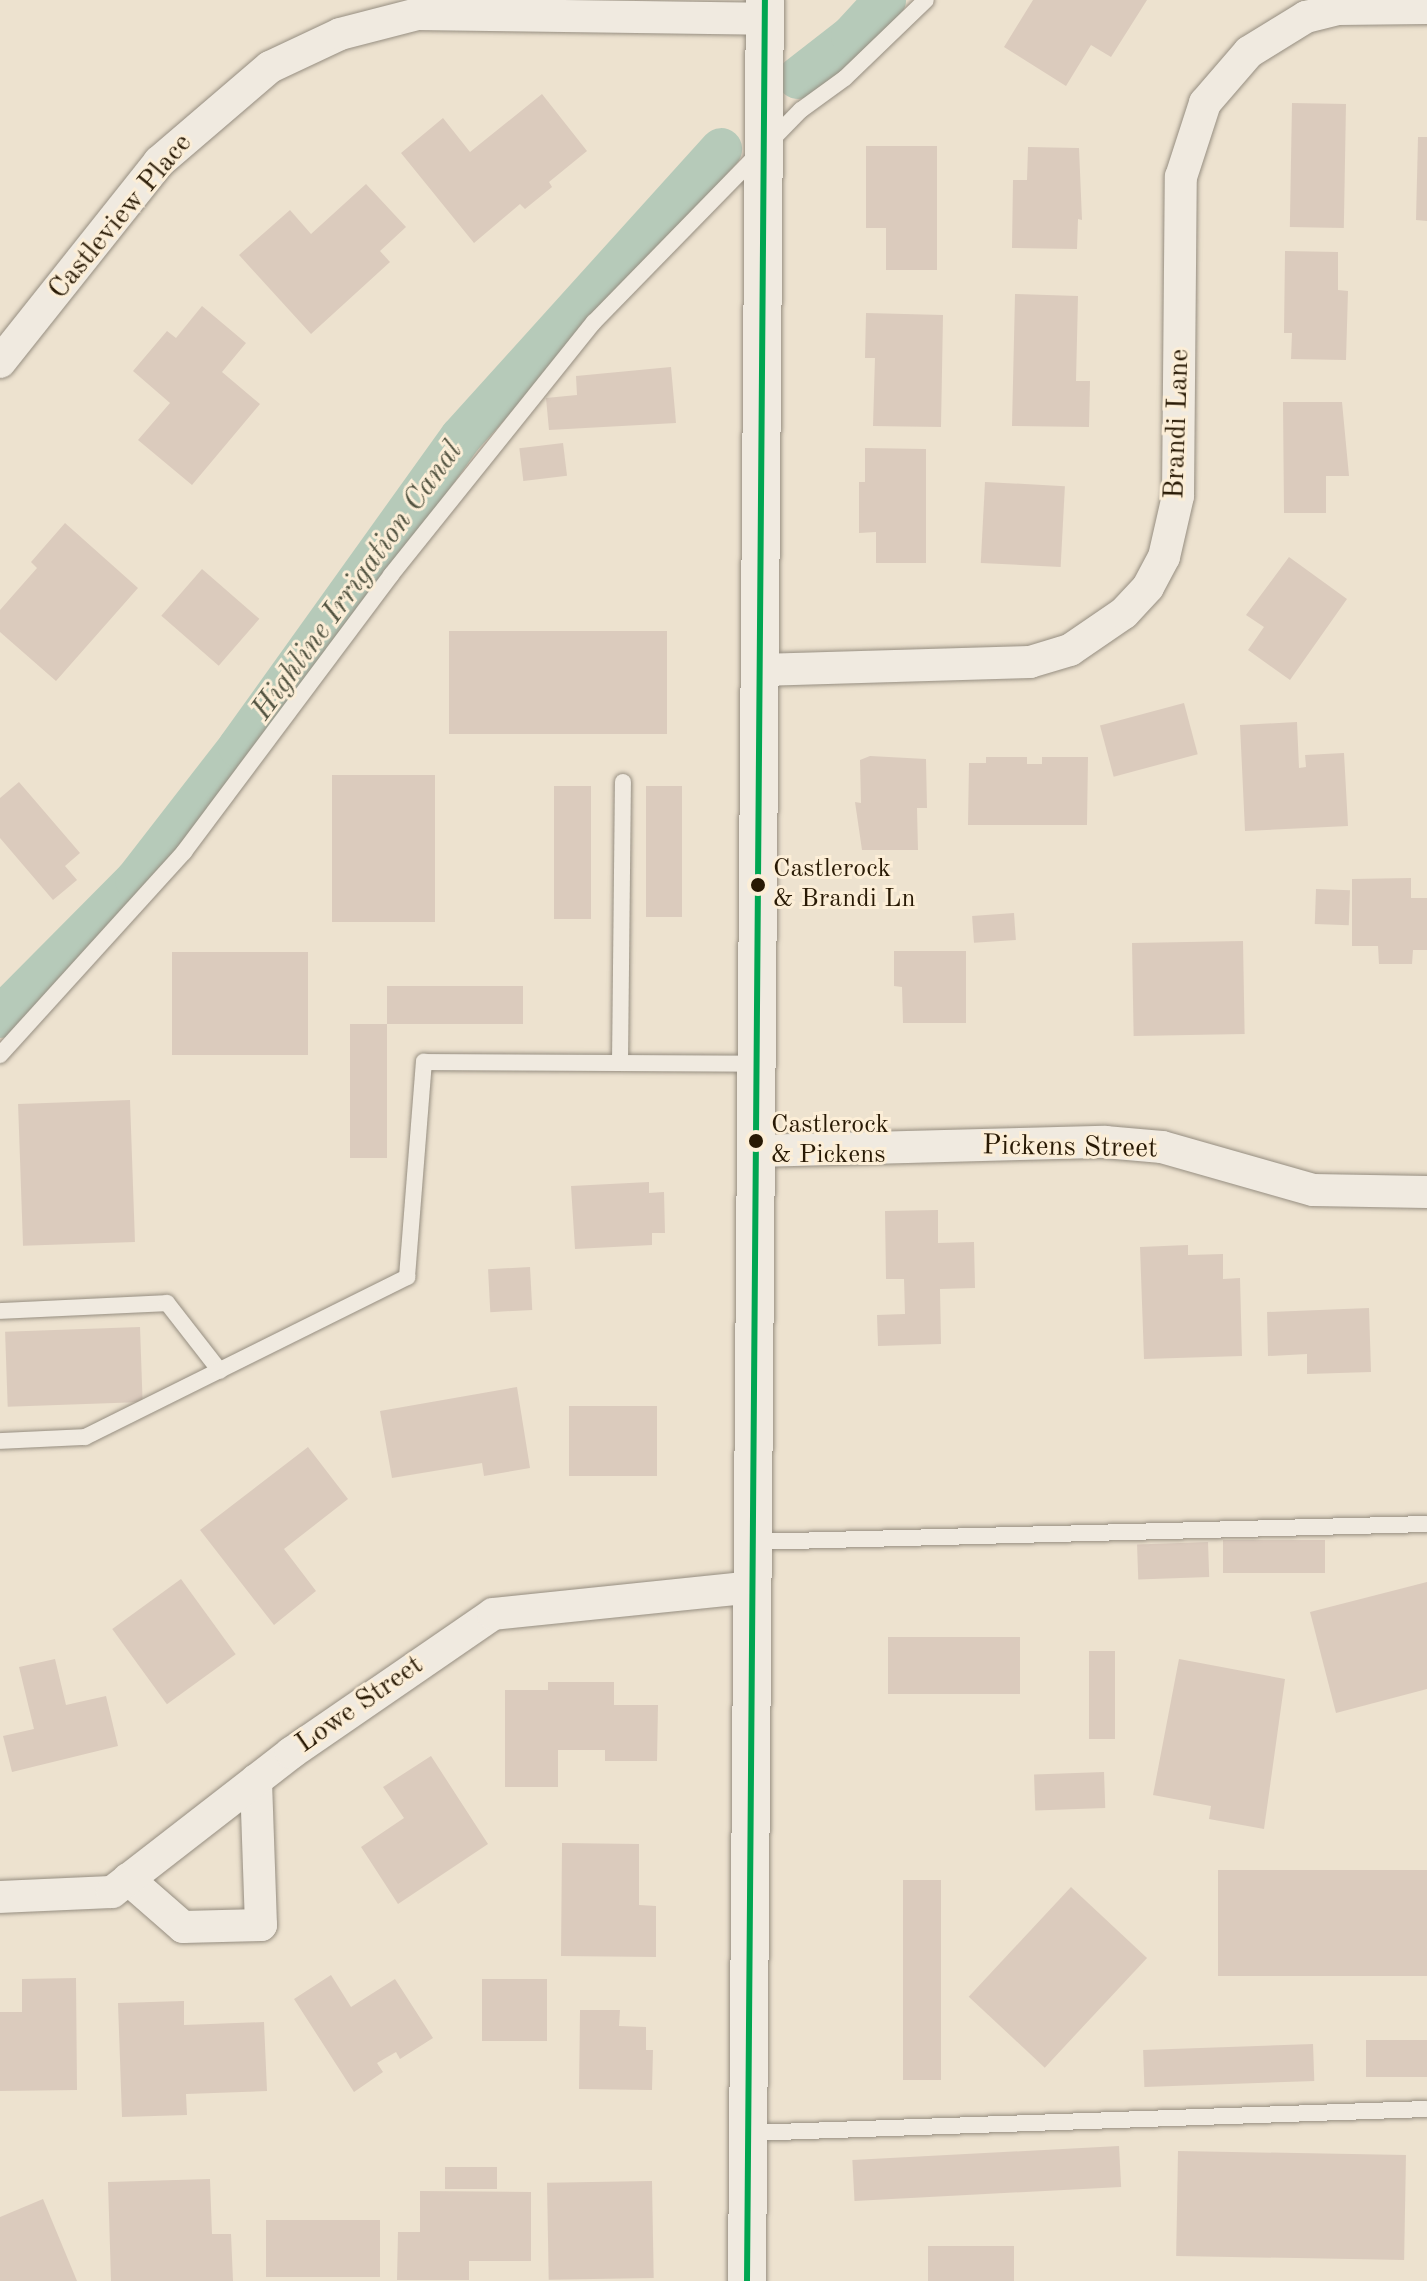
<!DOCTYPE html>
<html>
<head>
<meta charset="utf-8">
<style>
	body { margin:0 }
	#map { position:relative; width:1427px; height:2281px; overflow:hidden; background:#ede2cf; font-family:"Old Standard TT",serif }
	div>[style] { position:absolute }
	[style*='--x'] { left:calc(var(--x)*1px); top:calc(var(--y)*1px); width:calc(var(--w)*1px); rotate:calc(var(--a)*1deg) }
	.canal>* { height:42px; margin:-21px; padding:0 21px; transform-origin:21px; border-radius:21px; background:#b6cab9 }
	.building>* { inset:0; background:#dbcbbd; transform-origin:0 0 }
	.roads { filter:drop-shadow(0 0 2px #968e81) drop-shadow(0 0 2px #968e81) }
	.service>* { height:16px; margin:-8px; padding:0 8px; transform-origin:8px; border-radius:8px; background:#f0eae0 }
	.minor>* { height:32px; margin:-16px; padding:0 16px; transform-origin:16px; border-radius:16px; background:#f0eae0 }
	.tertiary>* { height:38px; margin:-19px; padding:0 19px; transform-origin:19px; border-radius:19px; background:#f0eae0 }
	.bus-1>* { height:6px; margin:-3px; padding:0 3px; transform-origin:3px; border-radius:3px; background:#00a651 }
	.dots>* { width:22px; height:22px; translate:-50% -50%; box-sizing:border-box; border:4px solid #fceed7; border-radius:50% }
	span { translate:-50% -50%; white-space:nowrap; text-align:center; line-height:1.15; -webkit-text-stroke:6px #fceed7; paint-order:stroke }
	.bus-label { font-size:26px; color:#281904 }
	.left { translate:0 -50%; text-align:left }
	.street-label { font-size:28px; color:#281904 }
	.water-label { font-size:30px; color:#525340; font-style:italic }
</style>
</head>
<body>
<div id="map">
	<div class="canal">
		<div style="--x:798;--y:78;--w:68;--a:-37.9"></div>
		<div style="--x:852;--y:36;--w:49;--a:-47.5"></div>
		<div style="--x:0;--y:1017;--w:193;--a:-45.2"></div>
		<div style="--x:136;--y:880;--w:168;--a:-52.2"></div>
		<div style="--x:239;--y:747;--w:381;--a:-54.4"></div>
		<div style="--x:461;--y:437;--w:388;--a:-47.9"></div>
	</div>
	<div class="building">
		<div style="clip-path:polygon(1033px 0,1147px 0,1111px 57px,1091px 45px,1066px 86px,1004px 47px)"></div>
		<div style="clip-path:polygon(542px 94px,587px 151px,549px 182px,552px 187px,525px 209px,520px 204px,474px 243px,401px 153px,443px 118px,470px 152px)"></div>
		<div style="left:1292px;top:103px;width:54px;height:124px;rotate:1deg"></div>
		<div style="clip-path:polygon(1418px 137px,1427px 137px,1427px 221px,1416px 220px)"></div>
		<div style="clip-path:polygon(866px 146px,937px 146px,937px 270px,886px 270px,886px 228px,866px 228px)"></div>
		<div style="clip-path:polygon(1028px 147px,1079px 148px,1082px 220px,1078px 219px,1077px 249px,1012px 248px,1013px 180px,1027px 180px)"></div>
		<div style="clip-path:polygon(366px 184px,406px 227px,380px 251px,390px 262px,311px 334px,239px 255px,290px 210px,311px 234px)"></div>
		<div style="clip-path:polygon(1285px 251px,1338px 252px,1338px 290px,1348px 291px,1346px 360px,1291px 359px,1292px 333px,1284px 333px)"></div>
		<div style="clip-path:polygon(1015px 294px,1078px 296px,1076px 381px,1090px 381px,1089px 427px,1012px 426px)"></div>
		<div style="clip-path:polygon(202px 306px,246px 343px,222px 372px,260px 404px,192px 485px,138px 440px,170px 403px,133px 371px,167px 331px,176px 338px)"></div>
		<div style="clip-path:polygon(866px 313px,943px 315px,941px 427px,873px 426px,875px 358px,865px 358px)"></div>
		<div style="clip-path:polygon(671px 367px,676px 423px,549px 430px,546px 398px,577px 395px,576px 376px)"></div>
		<div style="clip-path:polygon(1283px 402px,1342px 402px,1349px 476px,1326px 476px,1326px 513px,1284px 513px)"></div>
		<div style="left:563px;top:443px;width:33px;height:44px;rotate:83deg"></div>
		<div style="clip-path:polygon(865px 448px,926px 449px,926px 563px,876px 563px,876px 532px,859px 533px,859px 482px,865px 482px)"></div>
		<div style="left:985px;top:482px;width:80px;height:81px;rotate:3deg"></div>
		<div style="clip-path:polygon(65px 523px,138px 588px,56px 681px,0 632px,0 610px,37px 568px,31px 562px)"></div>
		<div style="clip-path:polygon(1289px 557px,1347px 599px,1290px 680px,1248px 650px,1264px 627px,1246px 615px)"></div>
		<div style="left:202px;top:569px;width:76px;height:62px;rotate:41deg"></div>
		<div style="left:449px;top:631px;width:218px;height:103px"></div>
		<div style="left:1184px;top:703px;width:53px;height:87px;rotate:75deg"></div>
		<div style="clip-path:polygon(1297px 722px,1299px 768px,1306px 767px,1305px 755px,1344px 753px,1348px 826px,1245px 831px,1240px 725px)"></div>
		<div style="clip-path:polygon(870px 756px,926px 759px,927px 808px,917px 808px,918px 850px,862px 850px,855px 802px,861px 803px,860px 760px)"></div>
		<div style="clip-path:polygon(986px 757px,1027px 757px,1027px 764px,1042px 764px,1042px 757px,1088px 757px,1087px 825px,968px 825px,969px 763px,986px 763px)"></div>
		<div style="left:332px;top:775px;width:103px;height:147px"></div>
		<div style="clip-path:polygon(19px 782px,80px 853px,65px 866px,77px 880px,53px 900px,0 838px,0 798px)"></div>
		<div style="left:554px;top:786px;width:37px;height:133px"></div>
		<div style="left:682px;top:786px;width:131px;height:36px;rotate:90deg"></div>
		<div style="clip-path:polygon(1411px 878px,1411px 898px,1427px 898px,1427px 950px,1413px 950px,1412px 964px,1379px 964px,1378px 946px,1352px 946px,1352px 879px)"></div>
		<div style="left:1316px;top:889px;width:34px;height:35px;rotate:2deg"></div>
		<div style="left:1014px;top:913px;width:27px;height:42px;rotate:86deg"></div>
		<div style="left:1243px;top:941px;width:93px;height:111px;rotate:89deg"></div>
		<div style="clip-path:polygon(894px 951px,966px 951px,966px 1023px,903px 1023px,902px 987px,894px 986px)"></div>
		<div style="left:172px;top:952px;width:136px;height:103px"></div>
		<div style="left:387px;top:986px;width:136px;height:38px"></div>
		<div style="left:350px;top:1024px;width:37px;height:134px"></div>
		<div style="left:130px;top:1100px;width:142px;height:112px;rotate:88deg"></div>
		<div style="clip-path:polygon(649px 1182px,649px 1193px,664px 1192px,665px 1233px,652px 1233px,652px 1245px,575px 1249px,571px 1186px)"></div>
		<div style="clip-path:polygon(938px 1210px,938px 1243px,974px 1242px,975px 1288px,940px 1289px,941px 1344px,878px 1346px,877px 1315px,905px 1314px,904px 1279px,886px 1279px,885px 1211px)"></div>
		<div style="clip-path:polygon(1188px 1245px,1188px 1255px,1223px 1254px,1223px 1279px,1240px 1278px,1242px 1356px,1144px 1359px,1140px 1247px)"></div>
		<div style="left:530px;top:1267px;width:43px;height:42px;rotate:87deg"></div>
		<div style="clip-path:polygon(1369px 1308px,1371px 1372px,1307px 1374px,1307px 1354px,1268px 1356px,1267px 1312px)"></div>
		<div style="left:140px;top:1327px;width:75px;height:135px;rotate:88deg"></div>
		<div style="clip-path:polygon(517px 1387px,530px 1468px,484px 1476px,482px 1463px,392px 1478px,380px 1411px)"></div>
		<div style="left:569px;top:1406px;width:88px;height:70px"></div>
		<div style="clip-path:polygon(308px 1447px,348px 1499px,284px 1549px,316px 1591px,274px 1625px,200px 1530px)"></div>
		<div style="left:1223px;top:1540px;width:102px;height:33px"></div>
		<div style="left:1208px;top:1542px;width:35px;height:71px;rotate:88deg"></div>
		<div style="left:181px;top:1579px;width:93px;height:85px;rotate:54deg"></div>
		<div style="clip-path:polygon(1427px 1582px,1427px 1689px,1336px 1713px,1310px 1612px)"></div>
		<div style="left:888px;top:1637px;width:132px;height:57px"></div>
		<div style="left:1089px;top:1651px;width:26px;height:88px"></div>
		<div style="clip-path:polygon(55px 1659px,66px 1705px,106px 1696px,118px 1746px,12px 1772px,3px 1736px,34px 1729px,19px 1667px)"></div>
		<div style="clip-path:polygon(1179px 1659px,1285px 1679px,1264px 1829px,1209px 1819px,1211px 1806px,1153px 1795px)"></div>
		<div style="clip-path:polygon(548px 1682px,614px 1682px,614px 1705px,658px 1705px,657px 1761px,605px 1761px,605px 1750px,558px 1750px,558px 1787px,505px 1787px,505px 1690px,548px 1690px)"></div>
		<div style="clip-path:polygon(431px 1756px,488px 1844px,398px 1904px,361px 1847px,404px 1818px,383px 1787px)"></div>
		<div style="left:1104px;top:1772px;width:36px;height:70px;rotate:88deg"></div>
		<div style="clip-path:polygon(562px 1843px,639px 1844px,639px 1905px,656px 1906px,656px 1957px,561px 1956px)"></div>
		<div style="left:1427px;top:1870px;width:106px;height:209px;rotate:90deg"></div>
		<div style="left:903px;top:1880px;width:38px;height:200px"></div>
		<div style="left:1071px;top:1887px;width:104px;height:150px;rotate:43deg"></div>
		<div style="clip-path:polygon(331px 1975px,351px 2007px,395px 1979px,433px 2038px,400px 2059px,396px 2052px,377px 2063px,383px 2072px,354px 2092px,294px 1999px)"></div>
		<div style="clip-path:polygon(76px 1978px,77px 2090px,0 2091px,0 2012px,22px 2012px,22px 1979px)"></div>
		<div style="left:482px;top:1979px;width:65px;height:62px"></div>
		<div style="clip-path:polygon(184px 2001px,184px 2025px,264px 2022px,267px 2091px,186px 2094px,187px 2115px,122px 2117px,118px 2003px)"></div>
		<div style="clip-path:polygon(580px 2010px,620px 2010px,619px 2026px,646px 2027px,646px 2050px,653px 2050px,652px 2090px,579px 2089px)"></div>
		<div style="left:1427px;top:2040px;width:37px;height:61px;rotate:90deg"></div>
		<div style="left:1313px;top:2044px;width:37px;height:170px;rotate:88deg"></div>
		<div style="left:1119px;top:2146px;width:41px;height:267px;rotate:87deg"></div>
		<div style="left:1178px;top:2151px;width:228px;height:105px;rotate:1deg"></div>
		<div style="left:445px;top:2167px;width:52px;height:22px"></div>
		<div style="clip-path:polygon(210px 2179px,212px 2234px,231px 2234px,233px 2281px,111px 2281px,108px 2182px)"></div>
		<div style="left:652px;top:2181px;width:97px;height:105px;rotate:89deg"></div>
		<div style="clip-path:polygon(420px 2191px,531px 2192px,531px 2261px,469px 2261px,469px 2280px,397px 2280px,398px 2232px,420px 2232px)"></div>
		<div style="clip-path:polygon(43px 2199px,77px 2281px,0 2281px,0 2217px)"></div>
		<div style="left:266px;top:2220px;width:114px;height:57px"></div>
		<div style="left:1014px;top:2246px;width:35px;height:86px;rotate:90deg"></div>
	</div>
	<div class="roads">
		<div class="service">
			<div style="--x:0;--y:1055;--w:274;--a:-47.8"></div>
			<div style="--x:184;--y:852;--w:346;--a:-53.2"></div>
			<div style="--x:391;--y:575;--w:324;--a:-51.3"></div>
			<div style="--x:594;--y:322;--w:296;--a:-45.7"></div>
			<div style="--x:801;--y:110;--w:54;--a:-36"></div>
			<div style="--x:845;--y:78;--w:112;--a:-43.9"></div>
			<div style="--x:620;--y:1063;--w:281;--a:-89.4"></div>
			<div style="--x:0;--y:1311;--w:167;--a:-2.7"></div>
			<div style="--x:167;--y:1303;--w:86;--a:52.1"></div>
			<div style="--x:0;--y:1441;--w:85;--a:-2.7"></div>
			<div style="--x:85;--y:1437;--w:360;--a:-26.4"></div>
			<div style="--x:407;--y:1277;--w:216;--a:-85.5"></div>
			<div style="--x:424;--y:1062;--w:333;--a:0.3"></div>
			<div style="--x:753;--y:1542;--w:674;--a:-1.53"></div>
			<div style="--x:749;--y:2133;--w:678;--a:-2.03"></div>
		</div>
		<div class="minor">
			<div style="--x:0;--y:362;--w:256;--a:-51.5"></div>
			<div style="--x:159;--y:162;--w:146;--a:-40.6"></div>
			<div style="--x:270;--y:67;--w:77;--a:-25.2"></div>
			<div style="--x:340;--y:34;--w:81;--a:-14.4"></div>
			<div style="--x:418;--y:14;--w:346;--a:0.8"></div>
			<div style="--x:760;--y:670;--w:270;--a:-1.7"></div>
			<div style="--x:1030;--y:662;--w:42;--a:-16.7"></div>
			<div style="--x:1070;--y:650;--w:65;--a:-34.4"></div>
			<div style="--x:1124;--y:613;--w:35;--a:-47"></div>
			<div style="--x:1148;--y:587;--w:34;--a:-62"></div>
			<div style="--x:1164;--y:557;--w:63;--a:-77.1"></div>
			<div style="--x:1178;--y:496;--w:319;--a:-89.5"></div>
			<div style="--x:1181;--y:177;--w:78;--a:-72"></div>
			<div style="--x:1205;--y:103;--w:67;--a:-49.2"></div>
			<div style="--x:1249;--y:52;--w:67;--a:-31.6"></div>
			<div style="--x:1306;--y:17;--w:33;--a:-14"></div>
			<div style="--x:1338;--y:9;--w:89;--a:-0.6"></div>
			<div style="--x:756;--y:1151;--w:349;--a:-1.5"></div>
			<div style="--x:1105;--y:1142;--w:57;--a:5"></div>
			<div style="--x:1162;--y:1147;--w:157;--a:15.9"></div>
			<div style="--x:1313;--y:1190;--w:114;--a:1"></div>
			<div style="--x:128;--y:1879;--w:73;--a:41.1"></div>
			<div style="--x:183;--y:1927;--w:78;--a:-1.5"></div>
			<div style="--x:261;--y:1925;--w:145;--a:-92"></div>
			<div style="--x:0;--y:1897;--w:112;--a:-2.6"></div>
			<div style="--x:112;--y:1892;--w:227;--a:-37.8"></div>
			<div style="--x:291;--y:1753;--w:245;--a:-34.5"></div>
			<div style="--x:493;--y:1614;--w:261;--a:-5.9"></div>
		</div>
		<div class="tertiary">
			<div style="--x:747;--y:2281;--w:2281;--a:-89.55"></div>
		</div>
	</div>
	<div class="bus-1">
		<div style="--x:747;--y:2281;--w:2281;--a:-89.55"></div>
	</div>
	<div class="dots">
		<div style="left:758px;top:885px;background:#281904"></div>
		<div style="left:756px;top:1141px;background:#281904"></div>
	</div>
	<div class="bus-label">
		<span class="left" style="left:773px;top:885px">Castlerock<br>&amp; Brandi Ln</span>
		<span class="left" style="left:771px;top:1141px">Castlerock<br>&amp; Pickens</span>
	</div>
	<div class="street-label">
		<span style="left:121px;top:217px;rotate:-50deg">Castleview Place</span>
		<span style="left:1178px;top:424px;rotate:-88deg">Brandi Lane</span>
		<span style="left:1070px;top:1148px;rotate:1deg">Pickens Street</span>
		<span style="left:360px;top:1705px;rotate:-35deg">Lowe Street</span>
	</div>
	<div class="water-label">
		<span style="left:358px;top:581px;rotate:-54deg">Highline Irrigation Canal</span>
	</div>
</div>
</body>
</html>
